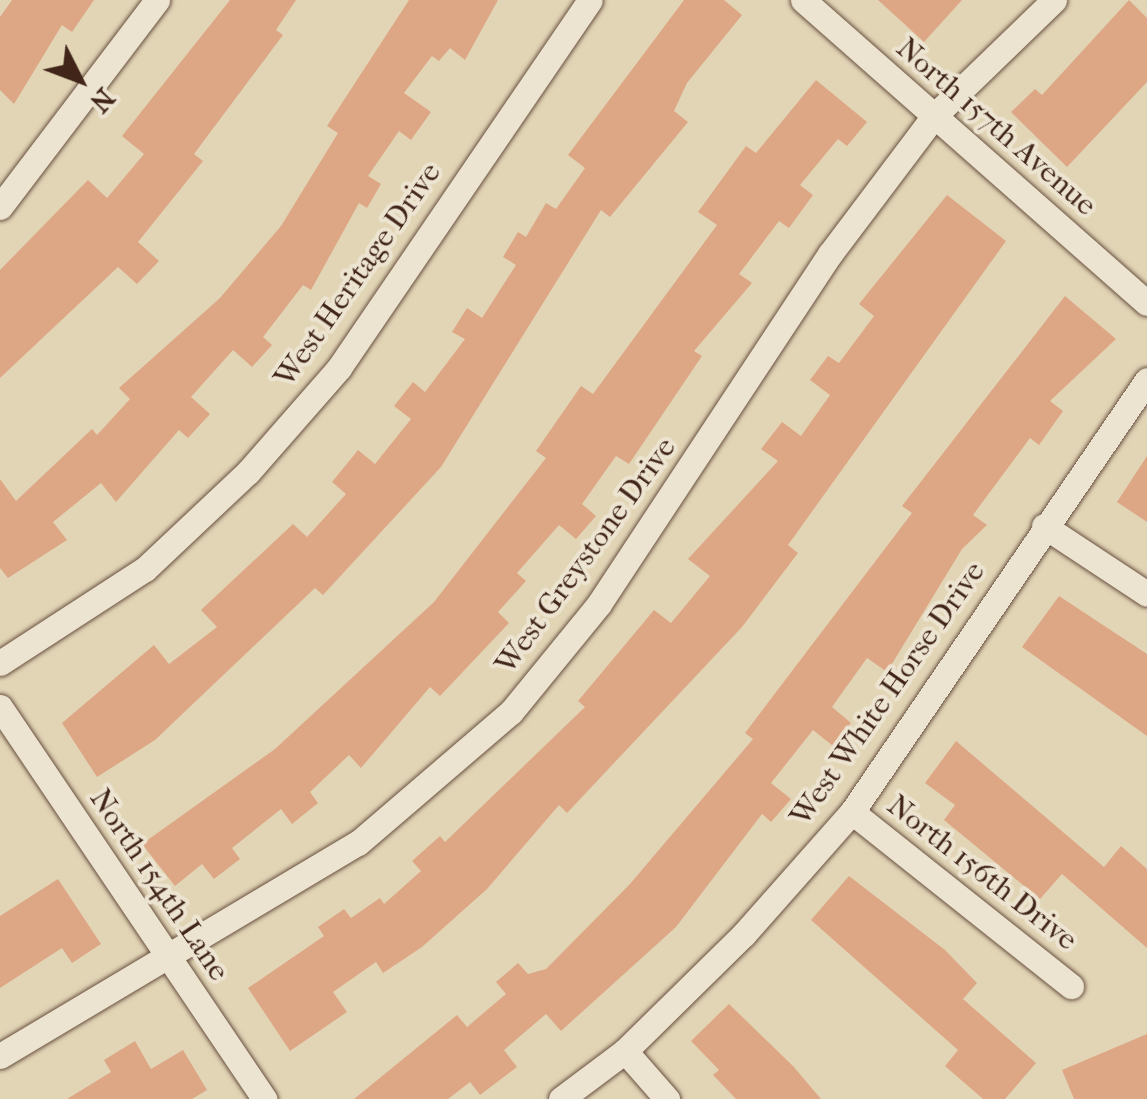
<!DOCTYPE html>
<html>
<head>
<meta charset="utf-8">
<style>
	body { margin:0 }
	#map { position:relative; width:1147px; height:1099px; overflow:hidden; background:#e2d5b6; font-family:"IM FELL French Canon",serif }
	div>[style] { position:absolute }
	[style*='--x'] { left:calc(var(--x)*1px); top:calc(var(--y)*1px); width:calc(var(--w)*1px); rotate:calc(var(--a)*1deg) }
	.building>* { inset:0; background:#dda785 }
	.roads { filter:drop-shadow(0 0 2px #695140) drop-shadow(0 0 2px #695140) }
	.minor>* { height:25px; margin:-12.5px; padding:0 12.5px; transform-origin:12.5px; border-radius:12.5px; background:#ece4d0 }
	span { translate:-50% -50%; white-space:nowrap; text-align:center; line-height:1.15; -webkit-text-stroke:8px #ece4d0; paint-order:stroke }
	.street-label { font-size:30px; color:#412519 }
	.north { position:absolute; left:30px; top:30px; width:100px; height:100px; -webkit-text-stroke:8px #ece4d0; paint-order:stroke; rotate:132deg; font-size:28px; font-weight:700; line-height:40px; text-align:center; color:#412519 }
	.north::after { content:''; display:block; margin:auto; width:35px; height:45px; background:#412519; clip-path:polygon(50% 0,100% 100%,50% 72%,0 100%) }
</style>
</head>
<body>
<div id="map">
	<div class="building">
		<div style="clip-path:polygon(12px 0,94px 0,72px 32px,62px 25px,14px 104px,0 90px,0 17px)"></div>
		<div style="clip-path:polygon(230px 0,296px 0,276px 30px,283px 35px,194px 154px,203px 161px,138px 242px,159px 261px,137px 284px,118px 267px,0 378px,0 270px,88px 180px,107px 198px,144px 154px,122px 136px)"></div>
		<div style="clip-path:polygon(409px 0,498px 0,465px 60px,450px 48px,439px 61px,432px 56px,404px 93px,431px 112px,411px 140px,399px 131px,368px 176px,381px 184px,367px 208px,359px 203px,311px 290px,303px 285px,263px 337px,272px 345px,252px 367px,233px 350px,191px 397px,210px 414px,188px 438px,179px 430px,116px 502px,101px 483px,53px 522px,67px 540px,8px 578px,0 568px,0 479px,16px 501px,92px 429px,97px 435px,130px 399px,119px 388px,220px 298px,281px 226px,338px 133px,327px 126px)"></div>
		<div style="clip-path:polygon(684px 0,724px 0,742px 15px,687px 83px,674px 111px,688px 122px,610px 217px,601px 210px,441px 467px,323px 595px,315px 588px,155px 740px,97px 777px,62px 723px,154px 645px,169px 664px,217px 627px,201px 610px,293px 524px,307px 537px,346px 494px,332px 482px,358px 450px,375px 464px,411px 419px,394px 406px,413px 382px,425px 392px,465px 339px,452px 332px,467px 308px,482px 318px,516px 265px,503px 257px,518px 232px,526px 237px,546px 203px,556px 209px,585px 168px,568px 155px)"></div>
		<div style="clip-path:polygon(878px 0,962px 0,924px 42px)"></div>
		<div style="clip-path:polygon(1129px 0,1147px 18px,1147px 82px,1067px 167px,1011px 112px,1035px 89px,1042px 95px)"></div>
		<div style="clip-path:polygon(816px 80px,867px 122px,847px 146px,838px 139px,800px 185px,813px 195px,789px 228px,779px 221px,739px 274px,752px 283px,694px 351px,702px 356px,629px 464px,616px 456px,582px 504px,596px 516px,576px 539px,559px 525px,517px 573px,526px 581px,498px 612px,509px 623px,440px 696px,430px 687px,361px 768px,349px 755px,310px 792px,318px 803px,292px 824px,281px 809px,232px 848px,240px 859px,214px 879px,202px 864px,175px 886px,142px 844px,275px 749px,434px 602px,546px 458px,536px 451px,581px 386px,593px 394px,717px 225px,698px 212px,746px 146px,756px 153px)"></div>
		<div style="clip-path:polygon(947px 195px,1006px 241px,788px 545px,798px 553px,742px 627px,567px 813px,559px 805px,487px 889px,422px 947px,383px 973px,376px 962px,333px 992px,347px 1012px,290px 1051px,248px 988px,324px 936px,318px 927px,344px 909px,351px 918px,380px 898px,384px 904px,421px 871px,412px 861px,440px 836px,445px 842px,585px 707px,578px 701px,654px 610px,671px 623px,710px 576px,688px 559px,778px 461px,761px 449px,782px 422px,801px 436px,830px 395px,810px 380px,828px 356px,839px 363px,874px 316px,859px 304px)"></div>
		<div style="clip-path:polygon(1065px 296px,1116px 339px,1050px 401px,1063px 411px,1039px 445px,1030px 438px,973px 515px,987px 525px,962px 549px,887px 672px,867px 658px,832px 707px,851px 723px,833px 746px,813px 730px,771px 783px,791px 799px,771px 822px,762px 814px,676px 927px,561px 1031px,546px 1014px,504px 1050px,517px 1067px,480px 1095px,470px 1082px,448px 1099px,354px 1099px,457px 1015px,467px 1027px,506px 994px,496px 982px,518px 963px,528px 974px,546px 969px,630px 884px,753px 739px,745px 733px,912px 513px,902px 506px)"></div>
		<div style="clip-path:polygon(1147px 456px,1147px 522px,1117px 502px)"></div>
		<div style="clip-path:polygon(1059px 596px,1147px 654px,1147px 736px,1022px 647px)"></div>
		<div style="clip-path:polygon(956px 741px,1104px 867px,1121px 846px,1147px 869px,1147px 948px,1062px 874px,1040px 899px,944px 820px,955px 805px,925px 783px)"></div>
		<div style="clip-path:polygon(849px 876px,945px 950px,977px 983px,963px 999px,1036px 1063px,1005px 1099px,983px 1099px,945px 1066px,958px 1050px,811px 920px)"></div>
		<div style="clip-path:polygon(58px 879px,101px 944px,72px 963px,62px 948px,0 988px,0 916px)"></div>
		<div style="clip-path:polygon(729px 1004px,793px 1066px,821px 1099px,736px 1099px,713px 1075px,719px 1070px,691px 1041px)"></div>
		<div style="clip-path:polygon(1147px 1034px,1147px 1099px,1074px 1099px,1062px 1070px)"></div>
		<div style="clip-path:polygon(135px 1041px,151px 1069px,183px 1050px,207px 1090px,192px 1099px,67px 1099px,111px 1072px,104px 1060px)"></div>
	</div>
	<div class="roads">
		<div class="minor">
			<div style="--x:803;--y:0;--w:458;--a:41.4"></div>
			<div style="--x:0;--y:207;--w:260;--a:-52.8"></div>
			<div style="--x:1044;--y:526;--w:123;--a:33.4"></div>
			<div style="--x:0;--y:663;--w:173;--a:-33"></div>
			<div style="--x:145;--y:569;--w:141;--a:-43.3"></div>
			<div style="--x:248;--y:472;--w:138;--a:-48.8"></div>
			<div style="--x:339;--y:368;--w:445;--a:-55.7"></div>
			<div style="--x:0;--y:707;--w:473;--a:56"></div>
			<div style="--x:852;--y:812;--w:280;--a:38.5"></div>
			<div style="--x:625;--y:1051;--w:64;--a:48.8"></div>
			<div style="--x:0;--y:1056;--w:417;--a:-30.8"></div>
			<div style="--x:358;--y:843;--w:201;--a:-40.6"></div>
			<div style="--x:511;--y:712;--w:139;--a:-50.8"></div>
			<div style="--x:599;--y:604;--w:419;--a:-56.6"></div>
			<div style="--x:830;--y:254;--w:173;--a:-53"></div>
			<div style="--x:934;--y:116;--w:167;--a:-44"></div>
			<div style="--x:561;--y:1099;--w:80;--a:-36.9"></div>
			<div style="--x:625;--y:1051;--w:167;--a:-44.5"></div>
			<div style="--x:744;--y:934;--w:163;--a:-48.5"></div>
			<div style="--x:852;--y:812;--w:523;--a:-55.67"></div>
		</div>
	</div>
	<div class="street-label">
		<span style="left:996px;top:127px;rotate:41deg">North 157th Avenue</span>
		<span style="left:358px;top:275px;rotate:-55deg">West Heritage Drive</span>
		<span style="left:586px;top:556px;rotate:-54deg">West Greystone Drive</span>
		<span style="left:888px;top:694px;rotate:-55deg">West White Horse Drive</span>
		<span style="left:982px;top:873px;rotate:38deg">North 156th Drive</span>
		<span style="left:159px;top:885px;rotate:56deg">North 154th Lane</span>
	</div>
	<div class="north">N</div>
</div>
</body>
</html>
